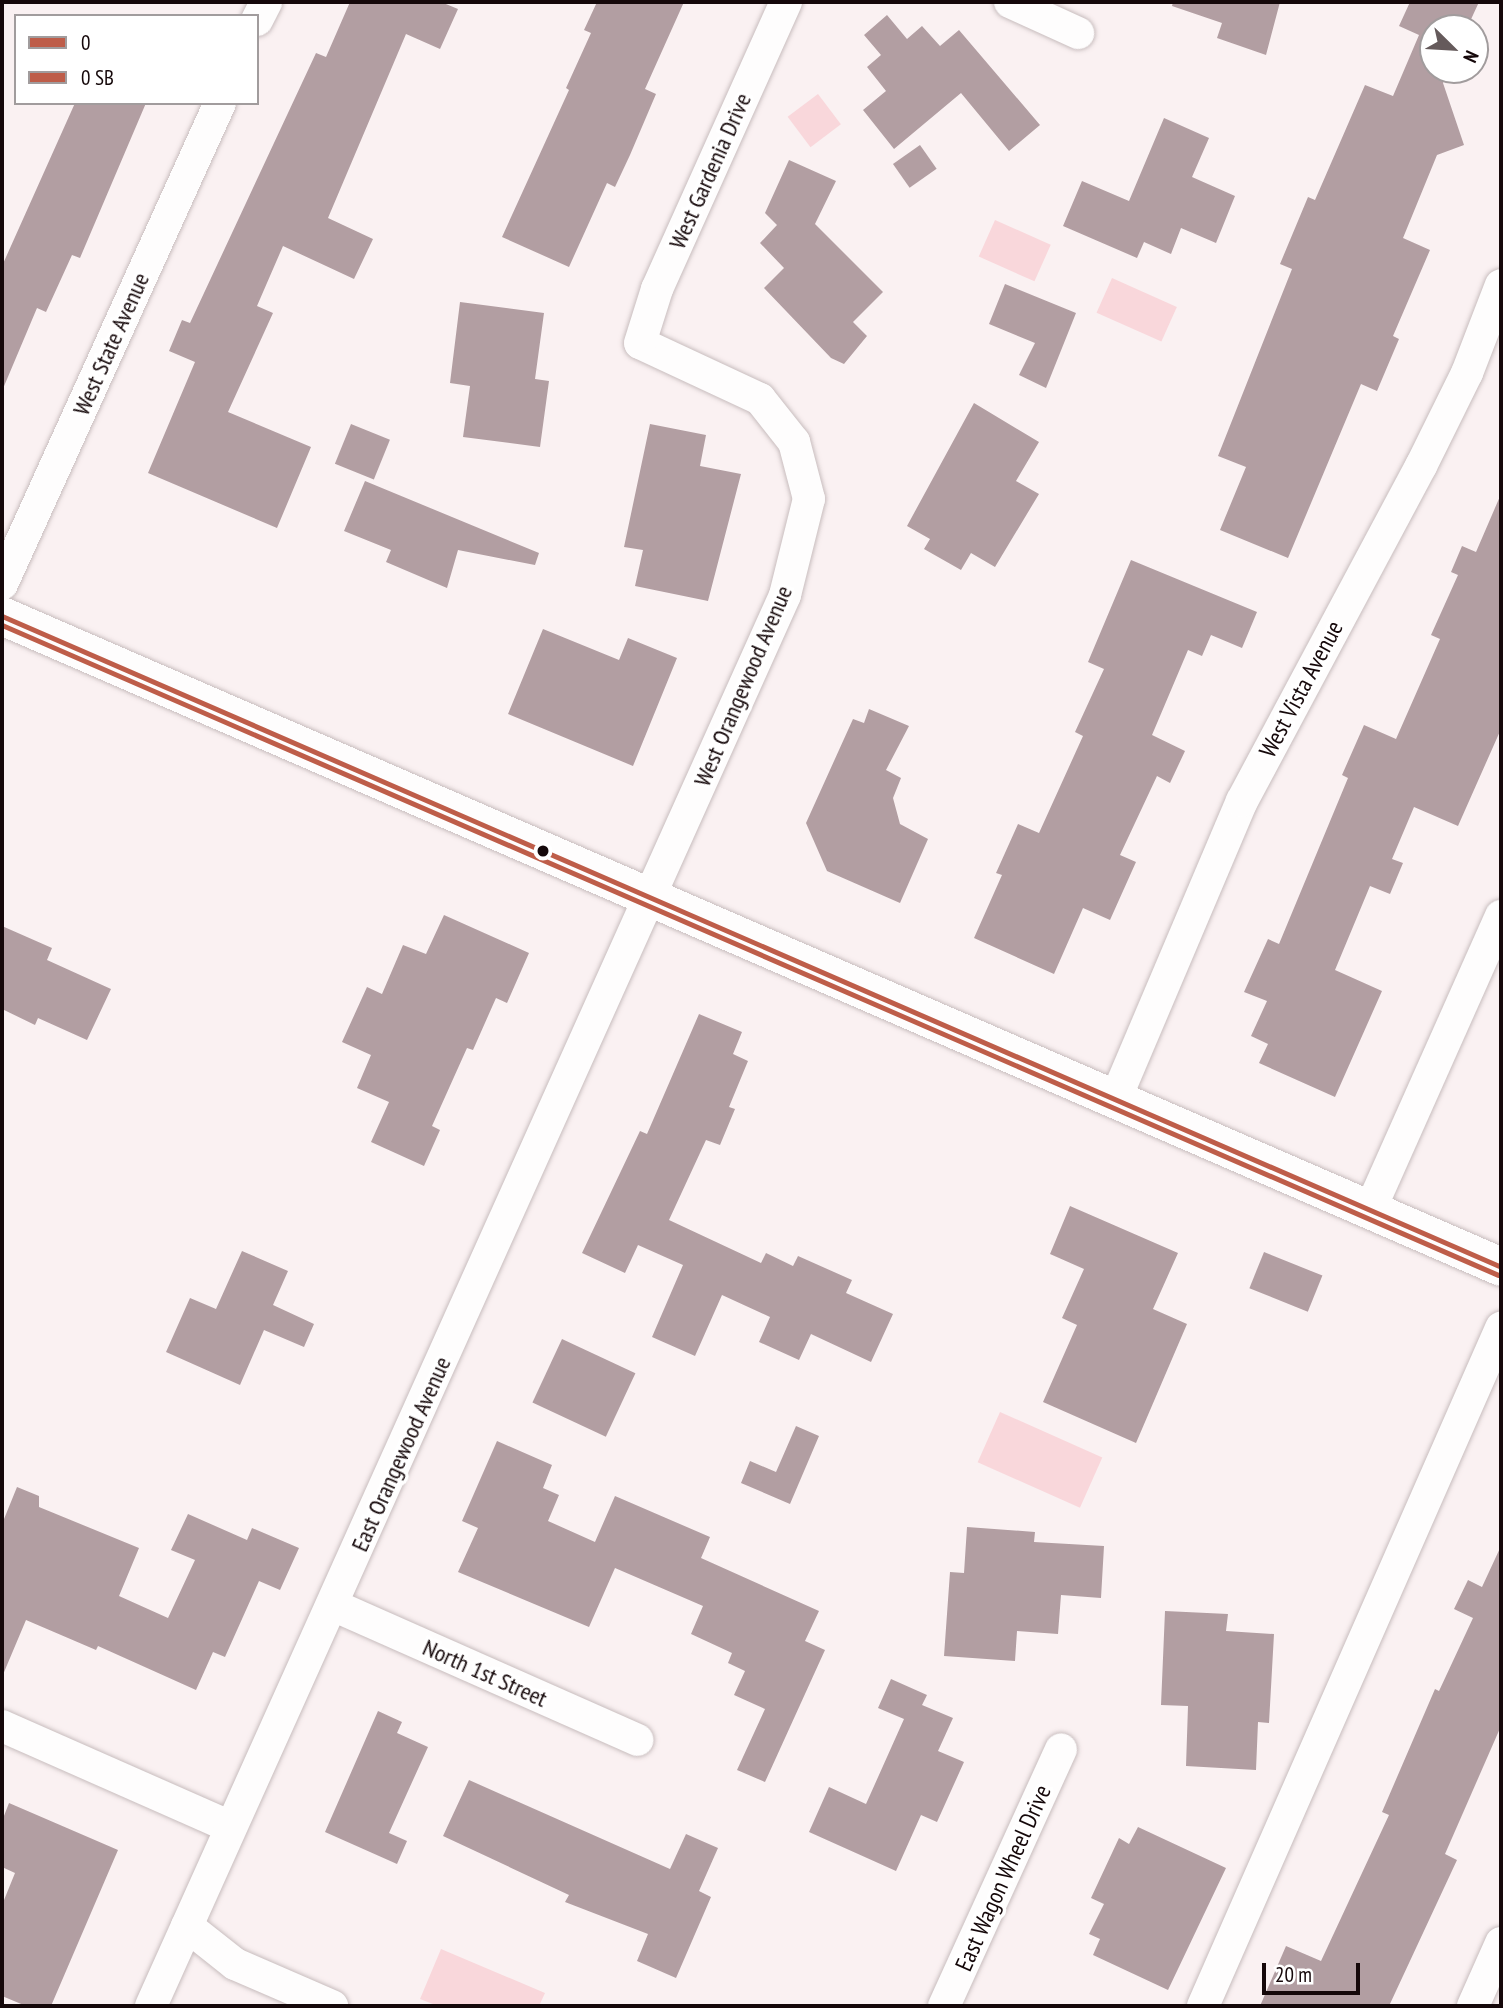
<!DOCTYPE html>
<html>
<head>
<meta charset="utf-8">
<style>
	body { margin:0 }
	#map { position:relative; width:1503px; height:2008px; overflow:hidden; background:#faf1f2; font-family:"PT Sans Narrow",sans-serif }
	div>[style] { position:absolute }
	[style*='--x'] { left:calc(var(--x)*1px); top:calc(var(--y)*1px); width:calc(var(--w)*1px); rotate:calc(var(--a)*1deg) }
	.green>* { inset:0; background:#f9d7db; transform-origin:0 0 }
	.building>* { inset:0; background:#b29ea2; transform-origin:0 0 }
	.roads { filter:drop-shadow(0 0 2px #c8bdbe) drop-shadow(0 0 2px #c8bdbe) }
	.minor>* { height:32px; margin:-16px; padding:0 16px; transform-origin:16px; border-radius:16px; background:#fefdfd }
	.major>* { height:38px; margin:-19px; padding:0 19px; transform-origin:19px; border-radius:19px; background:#fefdfd }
	.bus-1>* { height:5px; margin:-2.5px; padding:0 2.5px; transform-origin:2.5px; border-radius:2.5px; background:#be5d49 }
	.bus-2>* { height:5px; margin:-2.5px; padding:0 2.5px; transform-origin:2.5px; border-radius:2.5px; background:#be5d49 }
	.dots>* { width:19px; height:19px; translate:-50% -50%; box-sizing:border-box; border:4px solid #fff; border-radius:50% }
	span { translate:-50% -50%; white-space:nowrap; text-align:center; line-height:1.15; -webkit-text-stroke:7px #fff; paint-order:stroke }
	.street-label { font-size:24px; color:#15080a }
	.frame { position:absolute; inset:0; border:4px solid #15080a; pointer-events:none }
	.legend { position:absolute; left:14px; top:14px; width:245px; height:91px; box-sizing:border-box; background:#fff; border:2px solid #a19c9d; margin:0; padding:9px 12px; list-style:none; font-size:21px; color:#15080a }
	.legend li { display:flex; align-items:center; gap:14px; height:35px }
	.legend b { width:35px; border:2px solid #a19c9d }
	.north { position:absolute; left:1419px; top:14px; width:70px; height:70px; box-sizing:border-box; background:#fff; border:2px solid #a19c9d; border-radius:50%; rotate:114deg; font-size:19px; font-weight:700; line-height:28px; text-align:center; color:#15080a }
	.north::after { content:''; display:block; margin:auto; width:24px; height:32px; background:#655a5b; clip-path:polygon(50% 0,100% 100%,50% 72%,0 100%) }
	.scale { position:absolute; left:1262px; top:1963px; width:98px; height:32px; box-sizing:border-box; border:4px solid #15080a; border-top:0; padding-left:9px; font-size:21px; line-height:24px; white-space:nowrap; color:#15080a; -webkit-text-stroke:5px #fff; paint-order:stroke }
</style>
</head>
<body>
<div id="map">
	<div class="green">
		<div style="left:818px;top:94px;width:38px;height:38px;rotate:53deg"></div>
		<div style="left:995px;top:220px;width:61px;height:40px;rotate:24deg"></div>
		<div style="left:1112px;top:278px;width:71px;height:38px;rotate:24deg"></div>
		<div style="left:1000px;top:1412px;width:112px;height:55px;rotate:24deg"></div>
		<div style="clip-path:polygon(441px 1949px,545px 1993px,539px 2006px,438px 2006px,420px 1999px)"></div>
	</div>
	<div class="building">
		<div style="clip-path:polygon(350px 2px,441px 2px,458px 9px,440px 49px,406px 34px,328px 218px,373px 239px,354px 279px,283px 246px,257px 306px,273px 313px,228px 412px,311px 447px,277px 528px,148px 473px,195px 362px,169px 351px,182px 320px,190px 323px,316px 53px,326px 57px)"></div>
		<div style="clip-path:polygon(597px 2px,684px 2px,645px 89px,656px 94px,630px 155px,615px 187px,607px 183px,569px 267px,502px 237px,569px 90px,566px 88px,591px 33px,584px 30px)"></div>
		<div style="clip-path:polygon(1173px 2px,1280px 2px,1266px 55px,1217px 38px,1222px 23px,1172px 6px)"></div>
		<div style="clip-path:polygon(1410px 2px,1479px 2px,1467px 28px,1433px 28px,1433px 70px,1449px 70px,1443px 83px,1464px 145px,1437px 155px,1403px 238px,1430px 250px,1393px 336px,1399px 339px,1377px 391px,1361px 384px,1288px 558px,1220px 530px,1246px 467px,1218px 456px,1292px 269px,1280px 264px,1308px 197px,1315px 200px,1365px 85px,1393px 96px,1419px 35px,1399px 26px)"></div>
		<div style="clip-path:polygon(887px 15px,907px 39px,922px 26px,940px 46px,959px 30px,1040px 125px,1009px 151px,961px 93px,894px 149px,863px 110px,886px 91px,867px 67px,881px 55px,864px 35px)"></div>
		<div style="clip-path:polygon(75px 103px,146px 103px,80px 258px,72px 255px,46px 312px,37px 308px,2px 391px,2px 266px)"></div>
		<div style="clip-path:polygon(1164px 118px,1209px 138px,1192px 177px,1235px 196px,1216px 243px,1181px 228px,1171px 254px,1144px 242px,1137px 258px,1063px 226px,1082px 181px,1129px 201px)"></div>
		<div style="left:920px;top:145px;width:29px;height:33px;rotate:55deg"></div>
		<div style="clip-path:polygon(789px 160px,836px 181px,815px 224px,883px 292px,853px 322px,867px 336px,844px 364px,831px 358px,764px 288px,784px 268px,760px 243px,777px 225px,765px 213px)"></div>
		<div style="clip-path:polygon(1005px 284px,1076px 313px,1046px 388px,1019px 375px,1035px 343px,989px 324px)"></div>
		<div style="clip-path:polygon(460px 302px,544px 313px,535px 379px,549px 381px,540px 447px,463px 437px,470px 386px,450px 383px)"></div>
		<div style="clip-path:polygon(974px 403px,1039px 442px,1016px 481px,1039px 494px,995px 567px,971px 553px,961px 570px,924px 549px,930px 539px,907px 526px)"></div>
		<div style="left:351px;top:424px;width:42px;height:43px;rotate:22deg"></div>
		<div style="clip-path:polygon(650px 424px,706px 435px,700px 466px,741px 474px,708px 601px,635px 586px,643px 550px,624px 547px)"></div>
		<div style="clip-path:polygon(365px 481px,539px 553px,535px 565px,458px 550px,447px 588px,386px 562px,391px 550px,344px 531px)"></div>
		<div style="clip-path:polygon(1501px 494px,1501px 729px,1458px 826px,1414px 807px,1392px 859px,1403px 863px,1390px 894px,1370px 886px,1335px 970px,1382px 991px,1335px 1097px,1259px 1063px,1268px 1044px,1251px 1036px,1267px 1001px,1244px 992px,1268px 939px,1279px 944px,1348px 778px,1342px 775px,1364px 725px,1396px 739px,1440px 639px,1431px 635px,1458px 575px,1451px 572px,1462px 546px,1476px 552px)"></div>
		<div style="clip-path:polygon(1131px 560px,1257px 612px,1242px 648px,1211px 635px,1202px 656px,1188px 650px,1152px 735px,1185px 751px,1170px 783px,1157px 776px,1120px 855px,1136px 862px,1110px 920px,1083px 908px,1054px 974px,974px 938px,1002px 875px,996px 873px,1018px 824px,1039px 833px,1083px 736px,1075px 732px,1104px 669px,1088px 662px)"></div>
		<div style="clip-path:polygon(543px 629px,619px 660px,628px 638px,677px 658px,633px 766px,508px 714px)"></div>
		<div style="clip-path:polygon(869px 709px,909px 726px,886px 770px,901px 778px,893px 798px,900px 824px,928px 839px,900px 903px,827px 871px,806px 823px,853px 719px,864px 723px)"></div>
		<div style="clip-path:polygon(444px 915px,529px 953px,507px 1003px,496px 998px,473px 1050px,467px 1048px,432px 1126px,440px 1130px,424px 1166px,371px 1142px,389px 1102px,357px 1088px,371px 1055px,342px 1042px,367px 987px,382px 994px,403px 945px,426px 954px)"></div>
		<div style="clip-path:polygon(2px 926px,52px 948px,47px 960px,111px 989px,87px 1040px,38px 1018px,35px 1025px,2px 1009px)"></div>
		<div style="clip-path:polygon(699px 1014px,742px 1032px,733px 1054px,748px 1061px,729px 1107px,735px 1109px,720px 1145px,706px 1140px,669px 1220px,761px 1263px,766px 1253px,793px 1266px,798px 1256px,852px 1280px,846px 1293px,893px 1314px,871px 1362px,811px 1334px,799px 1360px,759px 1342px,770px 1317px,722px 1295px,695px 1356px,652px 1337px,683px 1265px,638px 1245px,625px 1273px,582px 1253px,640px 1131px,647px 1134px)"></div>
		<div style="clip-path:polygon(1070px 1206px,1178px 1253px,1153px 1309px,1187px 1324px,1136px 1443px,1043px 1402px,1077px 1325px,1062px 1318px,1084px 1269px,1050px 1254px)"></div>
		<div style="clip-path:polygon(242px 1251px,288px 1271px,273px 1305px,314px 1324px,304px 1347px,264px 1330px,240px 1385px,166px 1352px,190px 1298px,216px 1309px)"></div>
		<div style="left:1264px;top:1252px;width:63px;height:39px;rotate:22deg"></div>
		<div style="left:562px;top:1339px;width:81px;height:70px;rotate:25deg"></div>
		<div style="clip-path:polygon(796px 1426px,819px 1436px,790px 1504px,741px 1483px,750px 1461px,776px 1472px)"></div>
		<div style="clip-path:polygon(497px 1441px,552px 1465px,543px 1488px,559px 1495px,548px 1521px,595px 1542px,615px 1496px,710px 1537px,701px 1558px,819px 1611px,805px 1641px,825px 1650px,765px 1782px,737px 1770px,765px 1709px,734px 1695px,745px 1671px,728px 1663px,732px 1653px,691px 1634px,703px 1606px,615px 1568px,589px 1627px,458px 1572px,478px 1528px,462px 1521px)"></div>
		<div style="clip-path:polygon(17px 1487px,39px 1496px,39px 1507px,139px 1548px,119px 1596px,168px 1618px,195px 1560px,171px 1550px,188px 1514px,247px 1540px,252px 1528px,299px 1548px,280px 1590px,259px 1581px,225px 1657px,213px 1652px,196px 1690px,98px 1646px,96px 1650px,26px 1620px,2px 1677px,2px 1524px)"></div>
		<div style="clip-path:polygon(967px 1527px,1035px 1532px,1034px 1542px,1104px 1546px,1101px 1598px,1061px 1595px,1058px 1634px,1017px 1631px,1015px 1661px,944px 1656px,950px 1572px,964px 1573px)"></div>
		<div style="clip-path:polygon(1501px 1546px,1501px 1726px,1445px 1854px,1457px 1860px,1389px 2006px,1260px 2006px,1286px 1946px,1321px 1961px,1389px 1815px,1382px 1812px,1435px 1689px,1439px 1691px,1473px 1618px,1454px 1609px,1468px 1580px,1482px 1587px)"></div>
		<div style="clip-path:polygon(1165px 1611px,1228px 1614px,1226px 1631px,1274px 1634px,1269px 1723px,1258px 1722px,1256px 1770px,1186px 1766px,1188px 1706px,1161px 1705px)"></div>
		<div style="clip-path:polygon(891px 1679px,927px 1695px,922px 1705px,953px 1718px,938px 1751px,964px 1762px,937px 1822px,921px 1815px,896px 1871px,809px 1832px,829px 1787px,866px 1804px,904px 1719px,878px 1708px)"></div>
		<div style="clip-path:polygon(378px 1711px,402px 1722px,397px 1733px,428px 1747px,389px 1833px,407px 1841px,397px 1864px,325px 1832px)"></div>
		<div style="clip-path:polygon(469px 1780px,670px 1869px,686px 1834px,718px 1848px,699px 1891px,711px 1897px,676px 1978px,637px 1961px,648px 1934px,565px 1902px,569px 1895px,443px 1836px)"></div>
		<div style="clip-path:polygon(9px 1803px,118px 1850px,51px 2006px,26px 2006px,2px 1996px,2px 1905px,15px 1873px,2px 1867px,2px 1821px)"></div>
		<div style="clip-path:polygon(1138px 1827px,1226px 1868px,1168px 1990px,1093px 1955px,1100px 1939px,1089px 1934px,1104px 1904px,1091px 1898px,1119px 1838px,1129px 1844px)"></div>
	</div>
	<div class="roads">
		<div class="minor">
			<div style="--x:1010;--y:2;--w:75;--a:24.5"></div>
			<div style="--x:257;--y:20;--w:20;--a:-63"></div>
			<div style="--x:2;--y:584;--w:528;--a:-65.62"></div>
			<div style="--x:1115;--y:1100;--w:325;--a:-67"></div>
			<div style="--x:1242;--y:801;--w:380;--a:-61.9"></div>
			<div style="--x:1421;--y:466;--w:104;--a:-63.7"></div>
			<div style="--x:1467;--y:373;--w:94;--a:-68.9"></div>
			<div style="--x:1370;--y:1210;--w:322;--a:-66"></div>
			<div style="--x:333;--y:1605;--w:333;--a:23.9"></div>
			<div style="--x:2;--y:1726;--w:248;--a:23.8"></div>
			<div style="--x:187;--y:1926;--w:61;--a:38.4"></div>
			<div style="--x:235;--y:1964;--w:106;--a:23.4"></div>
			<div style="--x:151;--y:2006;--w:1547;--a:-65.8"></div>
			<div style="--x:785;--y:595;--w:99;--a:-76"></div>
			<div style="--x:809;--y:499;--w:59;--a:-104.7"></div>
			<div style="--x:794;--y:442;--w:55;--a:-128.3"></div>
			<div style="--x:760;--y:399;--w:132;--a:-155"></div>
			<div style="--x:640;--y:343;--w:57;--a:-72.5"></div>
			<div style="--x:657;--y:289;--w:315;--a:-65.8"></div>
			<div style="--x:944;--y:2006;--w:282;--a:-65.5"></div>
			<div style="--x:1203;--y:2006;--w:741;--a:-66.27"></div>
			<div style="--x:1473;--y:2006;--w:69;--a:-66"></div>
		</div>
		<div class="major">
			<div style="--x:2;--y:616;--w:1634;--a:23.47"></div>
		</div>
	</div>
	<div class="bus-1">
		<div style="--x:2;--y:616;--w:1634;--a:23.47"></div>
	</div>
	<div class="bus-2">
		<div style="--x:2;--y:625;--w:1631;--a:23.48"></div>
	</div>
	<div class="dots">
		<div style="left:543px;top:851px;background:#15080a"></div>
	</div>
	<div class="street-label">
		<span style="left:710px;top:171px;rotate:-66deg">West Gardenia Drive</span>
		<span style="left:111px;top:344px;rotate:-66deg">West State Avenue</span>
		<span style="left:743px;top:686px;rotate:-67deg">West Orangewood Avenue</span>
		<span style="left:1301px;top:689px;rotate:-62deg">West Vista Avenue</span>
		<span style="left:401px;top:1454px;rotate:-66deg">East Orangewood Avenue</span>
		<span style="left:485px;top:1673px;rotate:24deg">North 1st Street</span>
		<span style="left:1003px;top:1878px;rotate:-66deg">East Wagon Wheel Drive</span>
	</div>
	<div class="frame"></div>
	<ul class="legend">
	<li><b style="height:9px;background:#be5d49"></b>0</li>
	<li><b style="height:9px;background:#be5d49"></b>0 SB</li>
	</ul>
	<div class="north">N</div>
	<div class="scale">20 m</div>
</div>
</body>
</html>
